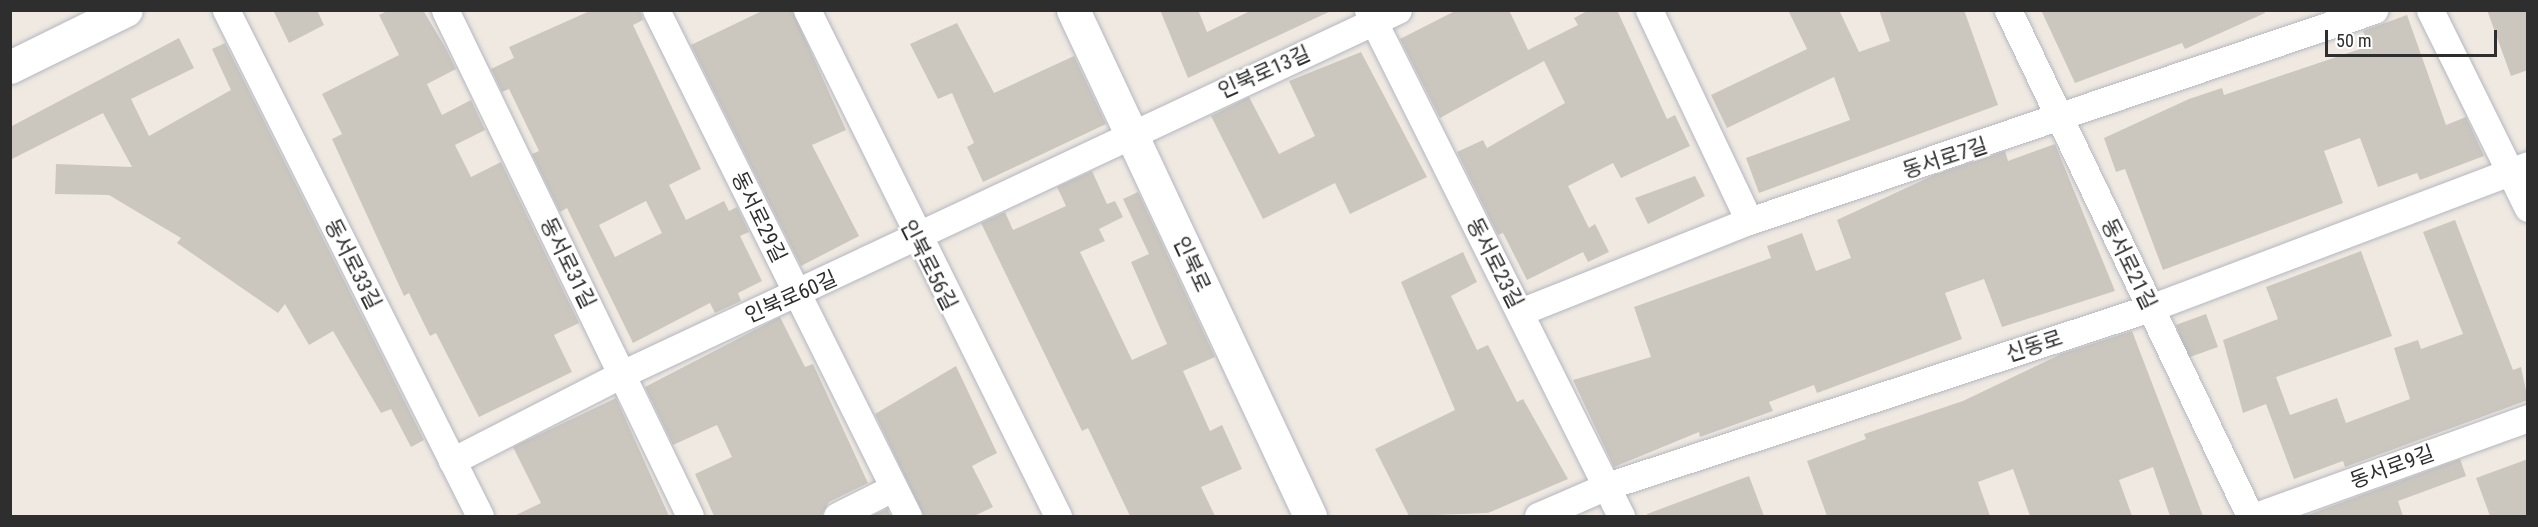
<!DOCTYPE html>
<html>
<head>
<meta charset="utf-8">
<style>
	body { margin:0 }
	#map { position:relative; width:2538px; height:527px; overflow:hidden; background:#efe9e1; font-family:"Roboto Condensed","Noto Sans KR",sans-serif }
	div>[style] { position:absolute }
	[style*='--x'] { left:calc(var(--x)*1px); top:calc(var(--y)*1px); width:calc(var(--w)*1px); rotate:calc(var(--a)*1deg) }
	.building>* { inset:0; background:#cbc7bf; transform-origin:0 0 }
	.roads { filter:drop-shadow(0 0 2px #b4b7c1) drop-shadow(0 0 2px #b4b7c1) }
	.minor>* { height:27px; margin:-13.5px; padding:0 13.5px; transform-origin:13.5px; border-radius:13.5px; background:#fff }
	.tertiary>* { height:33px; margin:-16.5px; padding:0 16.5px; transform-origin:16.5px; border-radius:16.5px; background:#fff }
	span { translate:-50% -50%; white-space:nowrap; text-align:center; line-height:1.15; -webkit-text-stroke:5px #fff; paint-order:stroke }
	.street-label { font-size:21px; color:#2e2e2e }
	.frame { position:absolute; inset:0; border:12px solid #2e2e2e; pointer-events:none }
	.scale { position:absolute; left:2325px; top:30px; width:172px; height:27px; box-sizing:border-box; border:3px solid #2e2e2e; border-top:0; padding-left:8px; font-size:18px; line-height:21px; white-space:nowrap; color:#2e2e2e; -webkit-text-stroke:4px #fff; paint-order:stroke }
</style>
</head>
<body>
<div id="map">
	<div class="building">
		<div style="clip-path:polygon(273px 10px,317px 10px,324px 25px,289px 43px)"></div>
		<div style="clip-path:polygon(389px 10px,423px 10px,445px 47px,456px 69px,427px 84px,442px 115px,471px 100px,485px 130px,455px 145px,471px 177px,501px 162px,579px 323px,554px 335px,572px 372px,479px 417px,436px 333px,430px 336px,409px 293px,404px 296px,332px 139px,342px 134px,322px 94px,399px 55px,379px 15px)"></div>
		<div style="clip-path:polygon(evenodd,592px 10px,640px 10px,643px 20px,633px 25px,701px 169px,669px 185px,686px 220px,724px 201px,729px 211px,737px 207px,749px 232px,740px 236px,762px 281px,738px 293px,741px 301px,715px 313px,710px 303px,633px 343px,567px 208px,560px 212px,532px 154px,539px 151px,509px 89px,502px 92px,491px 69px,514px 58px,509px 47px,592px 10px,646px 201px,662px 233px,615px 257px,599px 225px,646px 201px)"></div>
		<div style="clip-path:polygon(764px 10px,792px 10px,846px 130px,812px 145px,859px 236px,801px 266px,691px 45px)"></div>
		<div style="clip-path:polygon(1160px 10px,1198px 10px,1207px 32px,1252px 10px,1333px 10px,1188px 78px)"></div>
		<div style="clip-path:polygon(1457px 10px,1509px 10px,1528px 50px,1578px 25px,1574px 18px,1589px 10px,1617px 10px,1667px 119px,1675px 115px,1690px 146px,1621px 178px,1613px 163px,1568px 186px,1589px 228px,1595px 224px,1609px 252px,1588px 262px,1583px 252px,1527px 280px,1503px 233px,1498px 235px,1457px 152px,1483px 140px,1487px 148px,1565px 103px,1544px 61px,1440px 118px,1400px 39px)"></div>
		<div style="clip-path:polygon(1788px 10px,1839px 10px,1859px 52px,1890px 41px,1879px 10px,1964px 10px,1998px 105px,1759px 193px,1746px 158px,1850px 120px,1834px 77px,1727px 128px,1711px 95px,1807px 49px)"></div>
		<div style="clip-path:polygon(2041px 10px,2264px 10px,2265px 13px,2185px 49px,2182px 43px,2075px 83px)"></div>
		<div style="clip-path:polygon(2487px 10px,2528px 10px,2528px 70px,2511px 76px)"></div>
		<div style="clip-path:polygon(2407px 15px,2446px 125px,2466px 117px,2484px 156px,2420px 180px,2417px 173px,2378px 187px,2360px 138px,2324px 151px,2343px 203px,2163px 270px,2125px 169px,2116px 172px,2104px 138px,2189px 99px,2222px 88px,2224px 95px,2369px 46px,2363px 31px)"></div>
		<div style="clip-path:polygon(957px 23px,994px 93px,1074px 56px,1106px 124px,983px 182px,967px 147px,974px 143px,952px 93px,938px 99px,910px 44px)"></div>
		<div style="clip-path:polygon(179px 38px,194px 68px,131px 99px,149px 136px,231px 90px,212px 49px,225px 43px,424px 440px,411px 447px,391px 409px,381px 413px,333px 331px,309px 345px,285px 304px,278px 313px,177px 243px,181px 238px,109px 195px,55px 194px,56px 164px,132px 167px,103px 113px,10px 160px,10px 127px)"></div>
		<div style="clip-path:polygon(1361px 52px,1427px 177px,1350px 214px,1335px 183px,1263px 219px,1211px 116px,1249px 97px,1279px 154px,1315px 136px,1289px 81px)"></div>
		<div style="clip-path:polygon(2055px 144px,2115px 291px,2002px 327px,1984px 279px,1945px 293px,1962px 339px,1817px 393px,1814px 385px,1769px 402px,1773px 411px,1700px 437px,1699px 432px,1614px 467px,1573px 380px,1651px 357px,1634px 307px,1771px 258px,1767px 246px,1802px 233px,1816px 271px,1851px 258px,1837px 220px,1934px 175px,2005px 151px,2008px 161px)"></div>
		<div style="clip-path:polygon(1092px 171px,1107px 204px,1115px 201px,1123px 217px,1099px 229px,1105px 241px,1080px 252px,1132px 360px,1167px 344px,1131px 262px,1149px 254px,1123px 199px,1138px 192px,1215px 357px,1183px 371px,1210px 431px,1222px 425px,1242px 469px,1201px 487px,1215px 516px,1130px 516px,1088px 428px,1082px 431px,981px 223px,1005px 212px,1013px 230px,1066px 206px,1057px 187px)"></div>
		<div style="clip-path:polygon(1695px 176px,1705px 196px,1648px 224px,1635px 198px)"></div>
		<div style="clip-path:polygon(2455px 220px,2513px 370px,2521px 367px,2528px 400px,2345px 467px,2343px 461px,2294px 479px,2266px 404px,2243px 413px,2223px 340px,2278px 319px,2266px 287px,2361px 251px,2392px 336px,2276px 377px,2290px 415px,2337px 398px,2346px 423px,2410px 399px,2394px 348px,2418px 340px,2421px 349px,2463px 334px,2423px 232px)"></div>
		<div style="clip-path:polygon(1463px 252px,1477px 282px,1451px 296px,1477px 350px,1488px 345px,1517px 402px,1523px 399px,1568px 479px,1488px 513px,1409px 516px,1375px 449px,1455px 410px,1401px 282px)"></div>
		<div style="left:2206px;top:314px;width:35px;height:32px;rotate:70deg"></div>
		<div style="clip-path:polygon(780px 317px,805px 367px,813px 364px,868px 483px,829px 502px,821px 516px,714px 516px,695px 474px,732px 457px,717px 425px,673px 445px,645px 387px)"></div>
		<div style="clip-path:polygon(2132px 331px,2203px 516px,2170px 516px,2153px 467px,2119px 480px,2132px 516px,2030px 516px,2013px 469px,1978px 482px,1990px 516px,1827px 516px,1807px 461px,1866px 439px,1864px 434px,1963px 401px,2061px 354px)"></div>
		<div style="clip-path:polygon(956px 366px,997px 453px,972px 466px,993px 507px,974px 516px,924px 516px,875px 414px)"></div>
		<div style="clip-path:polygon(616px 398px,669px 516px,514px 516px,541px 503px,513px 447px)"></div>
		<div style="clip-path:polygon(2460px 459px,2466px 476px,2398px 501px,2403px 516px,2305px 516px)"></div>
		<div style="clip-path:polygon(2528px 459px,2528px 516px,2490px 516px,2476px 478px)"></div>
		<div style="clip-path:polygon(1749px 476px,1764px 516px,1648px 516px,1647px 514px)"></div>
		<div style="clip-path:polygon(887px 509px,891px 516px,871px 516px)"></div>
	</div>
	<div class="roads">
		<div class="minor">
			<div style="--x:226;--y:10;--w:566;--a:63.34"></div>
			<div style="--x:445;--y:10;--w:562;--a:64.16"></div>
			<div style="--x:656;--y:10;--w:565;--a:63.53"></div>
			<div style="--x:807;--y:10;--w:565;--a:63.62"></div>
			<div style="--x:1368;--y:10;--w:566;--a:63.43"></div>
			<div style="--x:1649;--y:10;--w:233;--a:64.6"></div>
			<div style="--x:2008;--y:10;--w:561;--a:64.44"></div>
			<div style="--x:2430;--y:10;--w:221;--a:63.7"></div>
			<div style="--x:1520;--y:312;--w:246;--a:-21.7"></div>
			<div style="--x:1749;--y:221;--w:660;--a:-18.65"></div>
			<div style="--x:452;--y:461;--w:191;--a:-27.1"></div>
			<div style="--x:622;--y:374;--w:857;--a:-25.13"></div>
			<div style="--x:837;--y:516;--w:63;--a:-26.6"></div>
			<div style="--x:1538;--y:516;--w:75;--a:-23.5"></div>
			<div style="--x:1607;--y:486;--w:571;--a:-18.15"></div>
			<div style="--x:2150;--y:308;--w:404;--a:-20.7"></div>
			<div style="--x:2256;--y:516;--w:289;--a:-19.8"></div>
		</div>
		<div class="tertiary">
			<div style="--x:1073;--y:10;--w:559;--a:64.9"></div>
			<div style="--x:10;--y:67;--w:129;--a:-26.2"></div>
		</div>
	</div>
	<div class="street-label">
		<span style="left:1264px;top:72px;rotate:-24deg">인북로13길</span>
		<span style="left:1945px;top:158px;rotate:-18deg">동서로7길</span>
		<span style="left:759px;top:217px;rotate:64deg">동서로29길</span>
		<span style="left:568px;top:263px;rotate:64deg">동서로31길</span>
		<span style="left:1495px;top:263px;rotate:63deg">동서로23길</span>
		<span style="left:353px;top:264px;rotate:63deg">동서로33길</span>
		<span style="left:1192px;top:264px;rotate:65deg">인북로</span>
		<span style="left:2129px;top:264px;rotate:64deg">동서로21길</span>
		<span style="left:929px;top:265px;rotate:63deg">인북로56길</span>
		<span style="left:791px;top:297px;rotate:-24deg">인북로60길</span>
		<span style="left:2034px;top:346px;rotate:-18deg">신동로</span>
		<span style="left:2392px;top:467px;rotate:-20deg">동서로9길</span>
	</div>
	<div class="frame"></div>
	<div class="scale">50 m</div>
</div>
</body>
</html>
